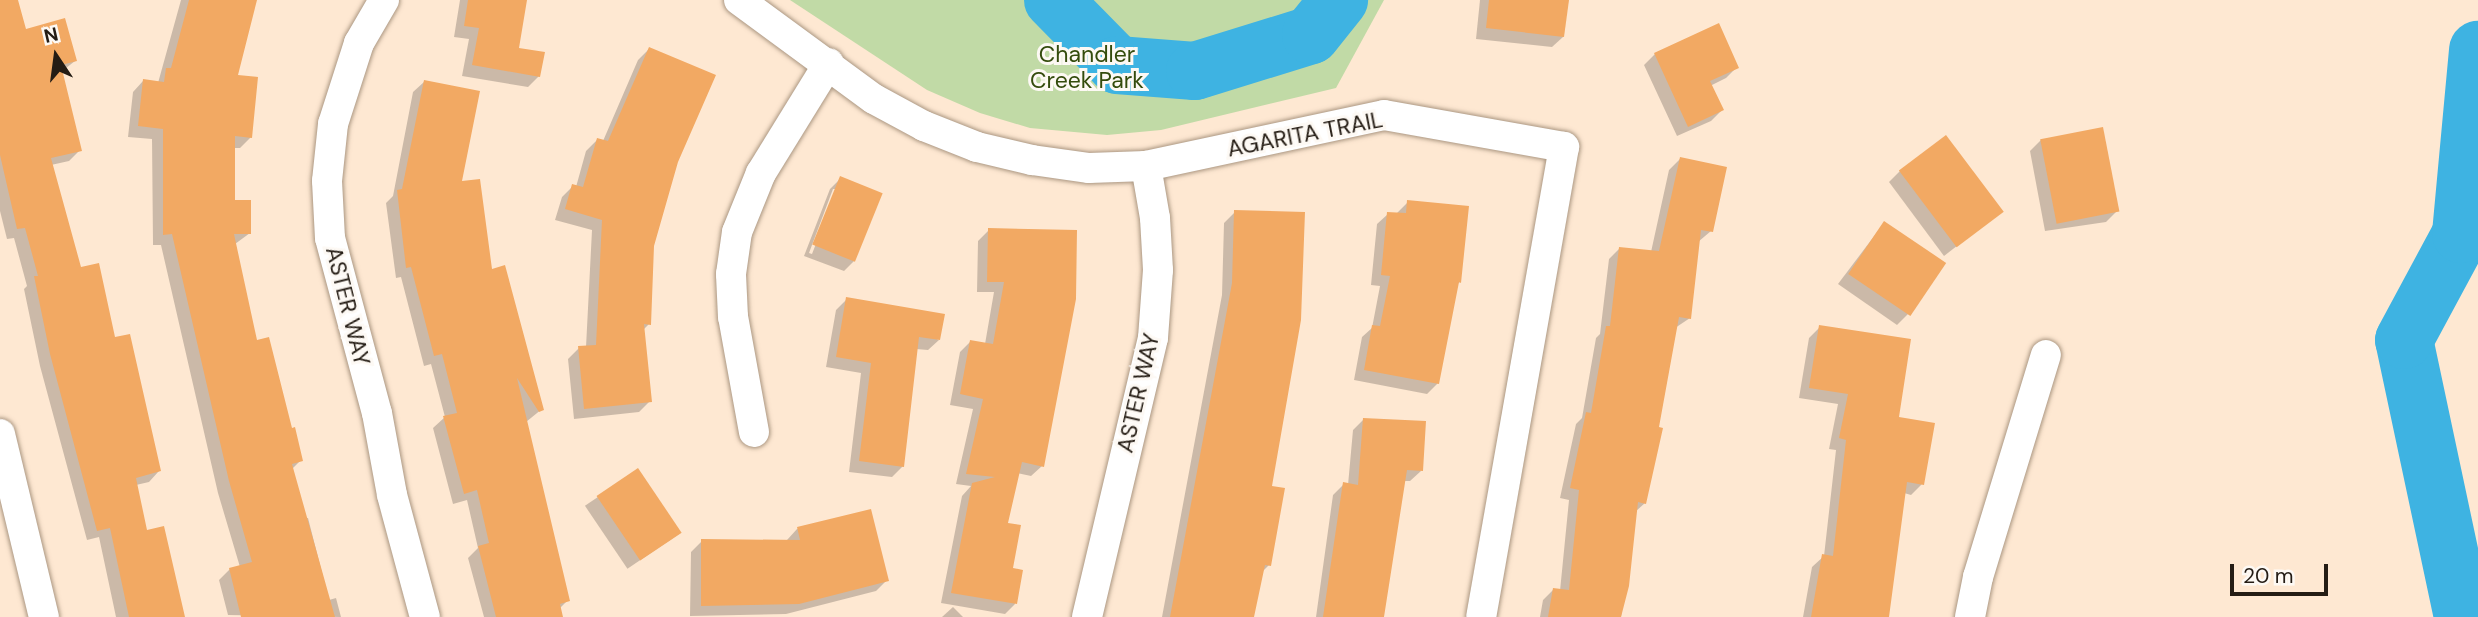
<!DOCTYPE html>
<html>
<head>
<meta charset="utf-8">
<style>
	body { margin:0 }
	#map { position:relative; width:2478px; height:617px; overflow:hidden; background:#fee8d2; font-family:"DM Sans",sans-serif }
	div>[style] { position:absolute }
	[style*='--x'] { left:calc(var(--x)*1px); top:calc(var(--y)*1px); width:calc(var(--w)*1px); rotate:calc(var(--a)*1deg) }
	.green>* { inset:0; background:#c1daa6 }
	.shadow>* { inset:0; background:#0003; transform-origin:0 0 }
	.river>* { height:58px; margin:-29px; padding:0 29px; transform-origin:29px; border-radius:29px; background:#3eb3e2 }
	.building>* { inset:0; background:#f2a963; transform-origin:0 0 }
	.roads { filter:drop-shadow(0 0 2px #ab9782) drop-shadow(0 0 2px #ab9782) }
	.minor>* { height:30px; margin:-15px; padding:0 15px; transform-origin:15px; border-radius:15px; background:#fff }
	span { translate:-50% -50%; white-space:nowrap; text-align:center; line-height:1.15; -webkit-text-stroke:6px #fdf9f4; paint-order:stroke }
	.park-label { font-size:23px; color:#344c0d }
	.street-label { font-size:23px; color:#241c14 }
	.north { position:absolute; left:21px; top:21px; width:70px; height:70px; -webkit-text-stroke:5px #fdf9f4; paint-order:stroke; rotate:347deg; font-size:19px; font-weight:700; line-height:28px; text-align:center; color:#241c14 }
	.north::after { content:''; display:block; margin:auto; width:24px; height:32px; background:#241c14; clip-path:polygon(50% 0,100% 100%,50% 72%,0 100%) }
	.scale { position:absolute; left:2230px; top:564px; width:98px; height:32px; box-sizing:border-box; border:4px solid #241c14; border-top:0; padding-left:9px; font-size:21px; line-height:24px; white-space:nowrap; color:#241c14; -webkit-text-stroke:5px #fdf9f4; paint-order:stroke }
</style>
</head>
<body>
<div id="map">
	<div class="green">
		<div style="clip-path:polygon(790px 0,1384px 0,1336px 88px,1161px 130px,1107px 135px,1030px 128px,980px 113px,927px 90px)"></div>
	</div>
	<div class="shadow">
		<div style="clip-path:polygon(0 0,17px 0,25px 31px,75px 61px,61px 72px,80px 150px,69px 161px,51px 165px,79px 269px,114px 340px,159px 471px,149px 482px,136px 485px,146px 532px,183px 617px,116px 617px,99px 537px,87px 540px,40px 366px,24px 289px,27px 286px,14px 238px,7px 239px,0 211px)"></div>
		<div style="clip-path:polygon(181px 0,256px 0,235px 76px,251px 137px,240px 148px,233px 148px,234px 201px,250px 233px,235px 244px,256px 342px,301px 460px,292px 469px,305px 518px,308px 518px,329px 600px,336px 598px,341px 617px,228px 615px,219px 580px,230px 569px,240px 567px,218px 493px,161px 245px,153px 245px,152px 139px,128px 137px,133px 92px,143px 81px,158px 83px)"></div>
		<div style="clip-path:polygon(460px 0,526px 0,517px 49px,539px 76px,528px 87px,462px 76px,469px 39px,454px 37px)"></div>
		<div style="clip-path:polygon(1480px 0,1567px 0,1563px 37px,1552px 47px,1476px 39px)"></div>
		<div style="clip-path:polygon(649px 49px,676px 162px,652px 245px,649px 324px,643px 330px,650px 401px,639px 412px,574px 419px,568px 359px,579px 348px,586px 347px,592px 230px,555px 220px,562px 197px,573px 186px,576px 187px,586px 151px,597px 140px,603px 141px,638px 60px)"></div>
		<div style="clip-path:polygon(1655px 54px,1737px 67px,1726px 78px,1710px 86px,1722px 110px,1711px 121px,1677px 136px,1644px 65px)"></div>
		<div style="clip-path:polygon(424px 82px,542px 409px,526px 422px,568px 600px,559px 609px,561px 617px,484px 617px,468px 558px,478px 548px,467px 500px,453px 504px,433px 428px,445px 417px,431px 364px,424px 366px,401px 277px,396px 278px,386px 203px,393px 196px,413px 92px)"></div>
		<div style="clip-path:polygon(2041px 140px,2117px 211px,2106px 222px,2045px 231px,2030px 151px)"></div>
		<div style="clip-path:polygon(1680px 159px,1711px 231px,1698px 242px,1690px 318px,1675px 328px,1645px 503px,1635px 512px,1621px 617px,1540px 617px,1543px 600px,1554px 589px,1560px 591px,1569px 500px,1560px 498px,1576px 424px,1582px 418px,1596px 338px,1600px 334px,1609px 259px,1620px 248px,1651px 252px,1669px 170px)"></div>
		<div style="clip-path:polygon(1900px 171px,2002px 211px,1944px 256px,1889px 182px)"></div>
		<div style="clip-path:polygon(evenodd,841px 178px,855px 260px,844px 271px,804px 256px,830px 189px,841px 178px,833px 189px,837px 189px,812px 254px,809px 253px,833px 189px)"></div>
		<div style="clip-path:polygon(1408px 202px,1460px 282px,1456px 285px,1438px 383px,1427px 394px,1354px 380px,1362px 337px,1372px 328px,1380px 286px,1371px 285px,1377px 224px,1388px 214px,1397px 213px)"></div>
		<div style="clip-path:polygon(1235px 212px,1269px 565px,1261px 573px,1252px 617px,1162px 617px,1222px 295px,1224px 223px)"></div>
		<div style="clip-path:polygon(1884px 223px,1908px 314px,1897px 325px,1838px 284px)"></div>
		<div style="clip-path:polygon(989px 230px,1075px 232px,1042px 466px,1031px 476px,1017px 473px,1006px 524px,1015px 604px,1005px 614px,941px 603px,962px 496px,971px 486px,956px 484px,973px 409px,950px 405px,960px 352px,971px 341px,985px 344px,994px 292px,977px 292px,978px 241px)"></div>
		<div style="clip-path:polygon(847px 299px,939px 340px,928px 350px,916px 349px,903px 466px,892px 477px,849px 472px,861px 373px,826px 367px,836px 310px)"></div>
		<div style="clip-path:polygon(1820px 327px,1897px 418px,1922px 484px,1911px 495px,1904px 493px,1887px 617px,1803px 617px,1812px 567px,1824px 556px,1836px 450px,1829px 449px,1838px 404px,1799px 398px,1809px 338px)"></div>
		<div style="clip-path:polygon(1364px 419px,1421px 471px,1410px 481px,1404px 481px,1382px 617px,1316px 617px,1333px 495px,1344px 484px,1348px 485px,1353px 430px)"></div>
		<div style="left:638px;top:470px;width:76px;height:64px;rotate:56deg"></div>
		<div style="clip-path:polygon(870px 511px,887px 580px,876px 591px,786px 614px,690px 616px,691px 552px,702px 541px,787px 540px,797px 529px)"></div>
		<div style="clip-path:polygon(953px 607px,963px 617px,942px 617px)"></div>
	</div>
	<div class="river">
		<div style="--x:1053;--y:0;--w:91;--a:45.4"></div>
		<div style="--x:1117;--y:65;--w:78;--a:4.4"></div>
		<div style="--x:1195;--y:71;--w:121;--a:-17.2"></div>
		<div style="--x:1311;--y:35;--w:45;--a:-51.3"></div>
		<div style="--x:2463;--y:617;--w:283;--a:-102"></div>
		<div style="--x:2404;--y:340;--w:120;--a:-61.7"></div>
		<div style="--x:2461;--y:234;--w:185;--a:-84.7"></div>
	</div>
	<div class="building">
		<div style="clip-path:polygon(0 0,18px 0,26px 29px,65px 18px,77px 61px,61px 65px,82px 151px,51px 158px,81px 267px,99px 263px,115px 337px,130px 334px,161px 471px,136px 478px,147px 530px,164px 526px,185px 617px,129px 617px,110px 528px,97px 531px,50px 354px,34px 276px,38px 276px,25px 228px,17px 229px,0 155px)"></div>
		<div style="clip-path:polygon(189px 0,257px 0,238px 75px,258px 77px,252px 138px,235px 136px,235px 200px,251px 200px,251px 234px,234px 234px,257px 340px,269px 337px,292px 428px,295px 427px,303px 461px,292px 464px,335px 617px,241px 617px,229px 568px,252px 562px,229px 481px,172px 234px,163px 235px,163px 129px,138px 126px,143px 79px,164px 82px,166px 68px,171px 68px)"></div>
		<div style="clip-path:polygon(468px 0,527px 0,519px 48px,545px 52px,540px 77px,472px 65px,479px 28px,464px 26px)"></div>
		<div style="clip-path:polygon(1489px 0,1569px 0,1564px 37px,1486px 28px)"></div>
		<div style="clip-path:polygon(1719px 23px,1739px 68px,1710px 81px,1724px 110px,1688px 127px,1654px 53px)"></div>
		<div style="clip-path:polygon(649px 47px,716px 75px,678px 162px,654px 246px,651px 325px,644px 324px,652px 402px,584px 409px,578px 346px,596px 345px,602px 220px,565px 209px,572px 184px,583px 187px,597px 138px,608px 141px)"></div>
		<div style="clip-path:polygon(424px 80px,480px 91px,462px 181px,480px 179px,492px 269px,505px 265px,544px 410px,539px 412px,517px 378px,570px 601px,560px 604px,563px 617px,496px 617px,478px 546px,489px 543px,477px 490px,464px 494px,443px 416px,457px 413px,442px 354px,434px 356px,411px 267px,406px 268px,397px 190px,402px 189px)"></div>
		<div style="left:2103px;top:127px;width:86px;height:64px;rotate:79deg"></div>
		<div style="left:1946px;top:135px;width:96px;height:59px;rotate:53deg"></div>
		<div style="clip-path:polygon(1680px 157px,1727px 167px,1713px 232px,1701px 230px,1691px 319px,1679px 317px,1659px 427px,1663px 428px,1646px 504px,1638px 502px,1629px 586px,1621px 617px,1548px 617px,1553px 588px,1569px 590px,1579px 490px,1570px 488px,1586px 412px,1591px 413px,1606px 326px,1610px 326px,1619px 247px,1659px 251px)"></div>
		<div style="left:840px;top:176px;width:46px;height:74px;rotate:22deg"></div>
		<div style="clip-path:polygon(1407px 200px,1469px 206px,1461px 283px,1459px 282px,1439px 384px,1364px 370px,1372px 325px,1380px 326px,1390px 276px,1381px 275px,1387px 212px,1406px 213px)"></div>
		<div style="clip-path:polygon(1234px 210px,1305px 212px,1301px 320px,1272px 486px,1285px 488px,1271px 566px,1265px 565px,1254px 617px,1170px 617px,1232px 283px)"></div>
		<div style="left:1884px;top:221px;width:75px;height:64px;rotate:34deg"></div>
		<div style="clip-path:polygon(988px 228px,1077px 230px,1076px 299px,1044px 467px,1022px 462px,1008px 523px,1021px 525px,1013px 568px,1023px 570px,1017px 604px,951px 593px,972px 483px,995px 477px,966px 474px,983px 399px,960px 394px,970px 340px,993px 344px,1004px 282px,987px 282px)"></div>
		<div style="clip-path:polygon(846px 297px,945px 314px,940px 340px,919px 337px,904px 467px,859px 461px,871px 363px,836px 357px)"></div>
		<div style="clip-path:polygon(1819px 325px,1911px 339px,1899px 417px,1935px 423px,1924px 485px,1907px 482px,1889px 617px,1811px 617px,1822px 554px,1833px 556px,1846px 440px,1839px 438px,1848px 394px,1809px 388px)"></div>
		<div style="clip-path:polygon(1363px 418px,1426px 421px,1423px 471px,1407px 470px,1384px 617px,1323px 617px,1343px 482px,1358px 485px)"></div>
		<div style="left:638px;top:468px;width:78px;height:50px;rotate:56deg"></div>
		<div style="clip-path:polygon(871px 509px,889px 581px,799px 604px,701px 606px,701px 539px,800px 540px,797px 527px)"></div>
	</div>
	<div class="roads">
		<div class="minor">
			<div style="--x:384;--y:0;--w:50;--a:120.2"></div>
			<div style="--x:359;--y:43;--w:85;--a:107.8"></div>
			<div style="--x:333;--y:124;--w:57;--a:96"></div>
			<div style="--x:327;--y:181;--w:57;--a:87"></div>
			<div style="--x:330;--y:238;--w:181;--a:75"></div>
			<div style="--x:377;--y:413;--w:83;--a:79.6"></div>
			<div style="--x:392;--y:495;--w:126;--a:74.9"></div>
			<div style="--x:739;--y:0;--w:167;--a:36.3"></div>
			<div style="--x:874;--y:99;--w:57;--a:28.4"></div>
			<div style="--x:924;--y:126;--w:57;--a:21.6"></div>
			<div style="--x:977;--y:147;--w:57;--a:13.3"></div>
			<div style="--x:1032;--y:160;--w:58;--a:8"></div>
			<div style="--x:1089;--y:168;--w:57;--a:-2"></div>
			<div style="--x:1146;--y:166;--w:243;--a:-12.1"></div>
			<div style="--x:1384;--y:115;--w:183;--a:10.1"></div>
			<div style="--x:1564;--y:147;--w:477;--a:100"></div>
			<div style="--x:754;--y:432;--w:117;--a:-100.3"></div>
			<div style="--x:733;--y:317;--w:43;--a:-92.7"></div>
			<div style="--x:731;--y:274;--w:42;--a:-81.9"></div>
			<div style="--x:737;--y:232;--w:64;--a:-67.9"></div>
			<div style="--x:761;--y:173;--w:129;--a:-58.3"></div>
			<div style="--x:0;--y:434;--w:188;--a:76.5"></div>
			<div style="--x:1087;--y:617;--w:287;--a:-76.7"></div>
			<div style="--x:1153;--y:338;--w:68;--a:-85.8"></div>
			<div style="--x:1158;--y:270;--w:52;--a:-93.3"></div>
			<div style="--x:1155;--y:218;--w:53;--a:-99.8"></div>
			<div style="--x:1970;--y:617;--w:41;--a:-78.7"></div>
			<div style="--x:1978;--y:577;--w:232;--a:-73"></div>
		</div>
	</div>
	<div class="park-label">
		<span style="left:1087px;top:67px">Chandler<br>Creek Park</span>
	</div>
	<div class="street-label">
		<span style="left:1305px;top:134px;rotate:-11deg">AGARITA TRAIL</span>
		<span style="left:348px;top:306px;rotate:76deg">ASTER WAY</span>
		<span style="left:1138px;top:393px;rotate:-77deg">ASTER WAY</span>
	</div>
	<div class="north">N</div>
	<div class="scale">20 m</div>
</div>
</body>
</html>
